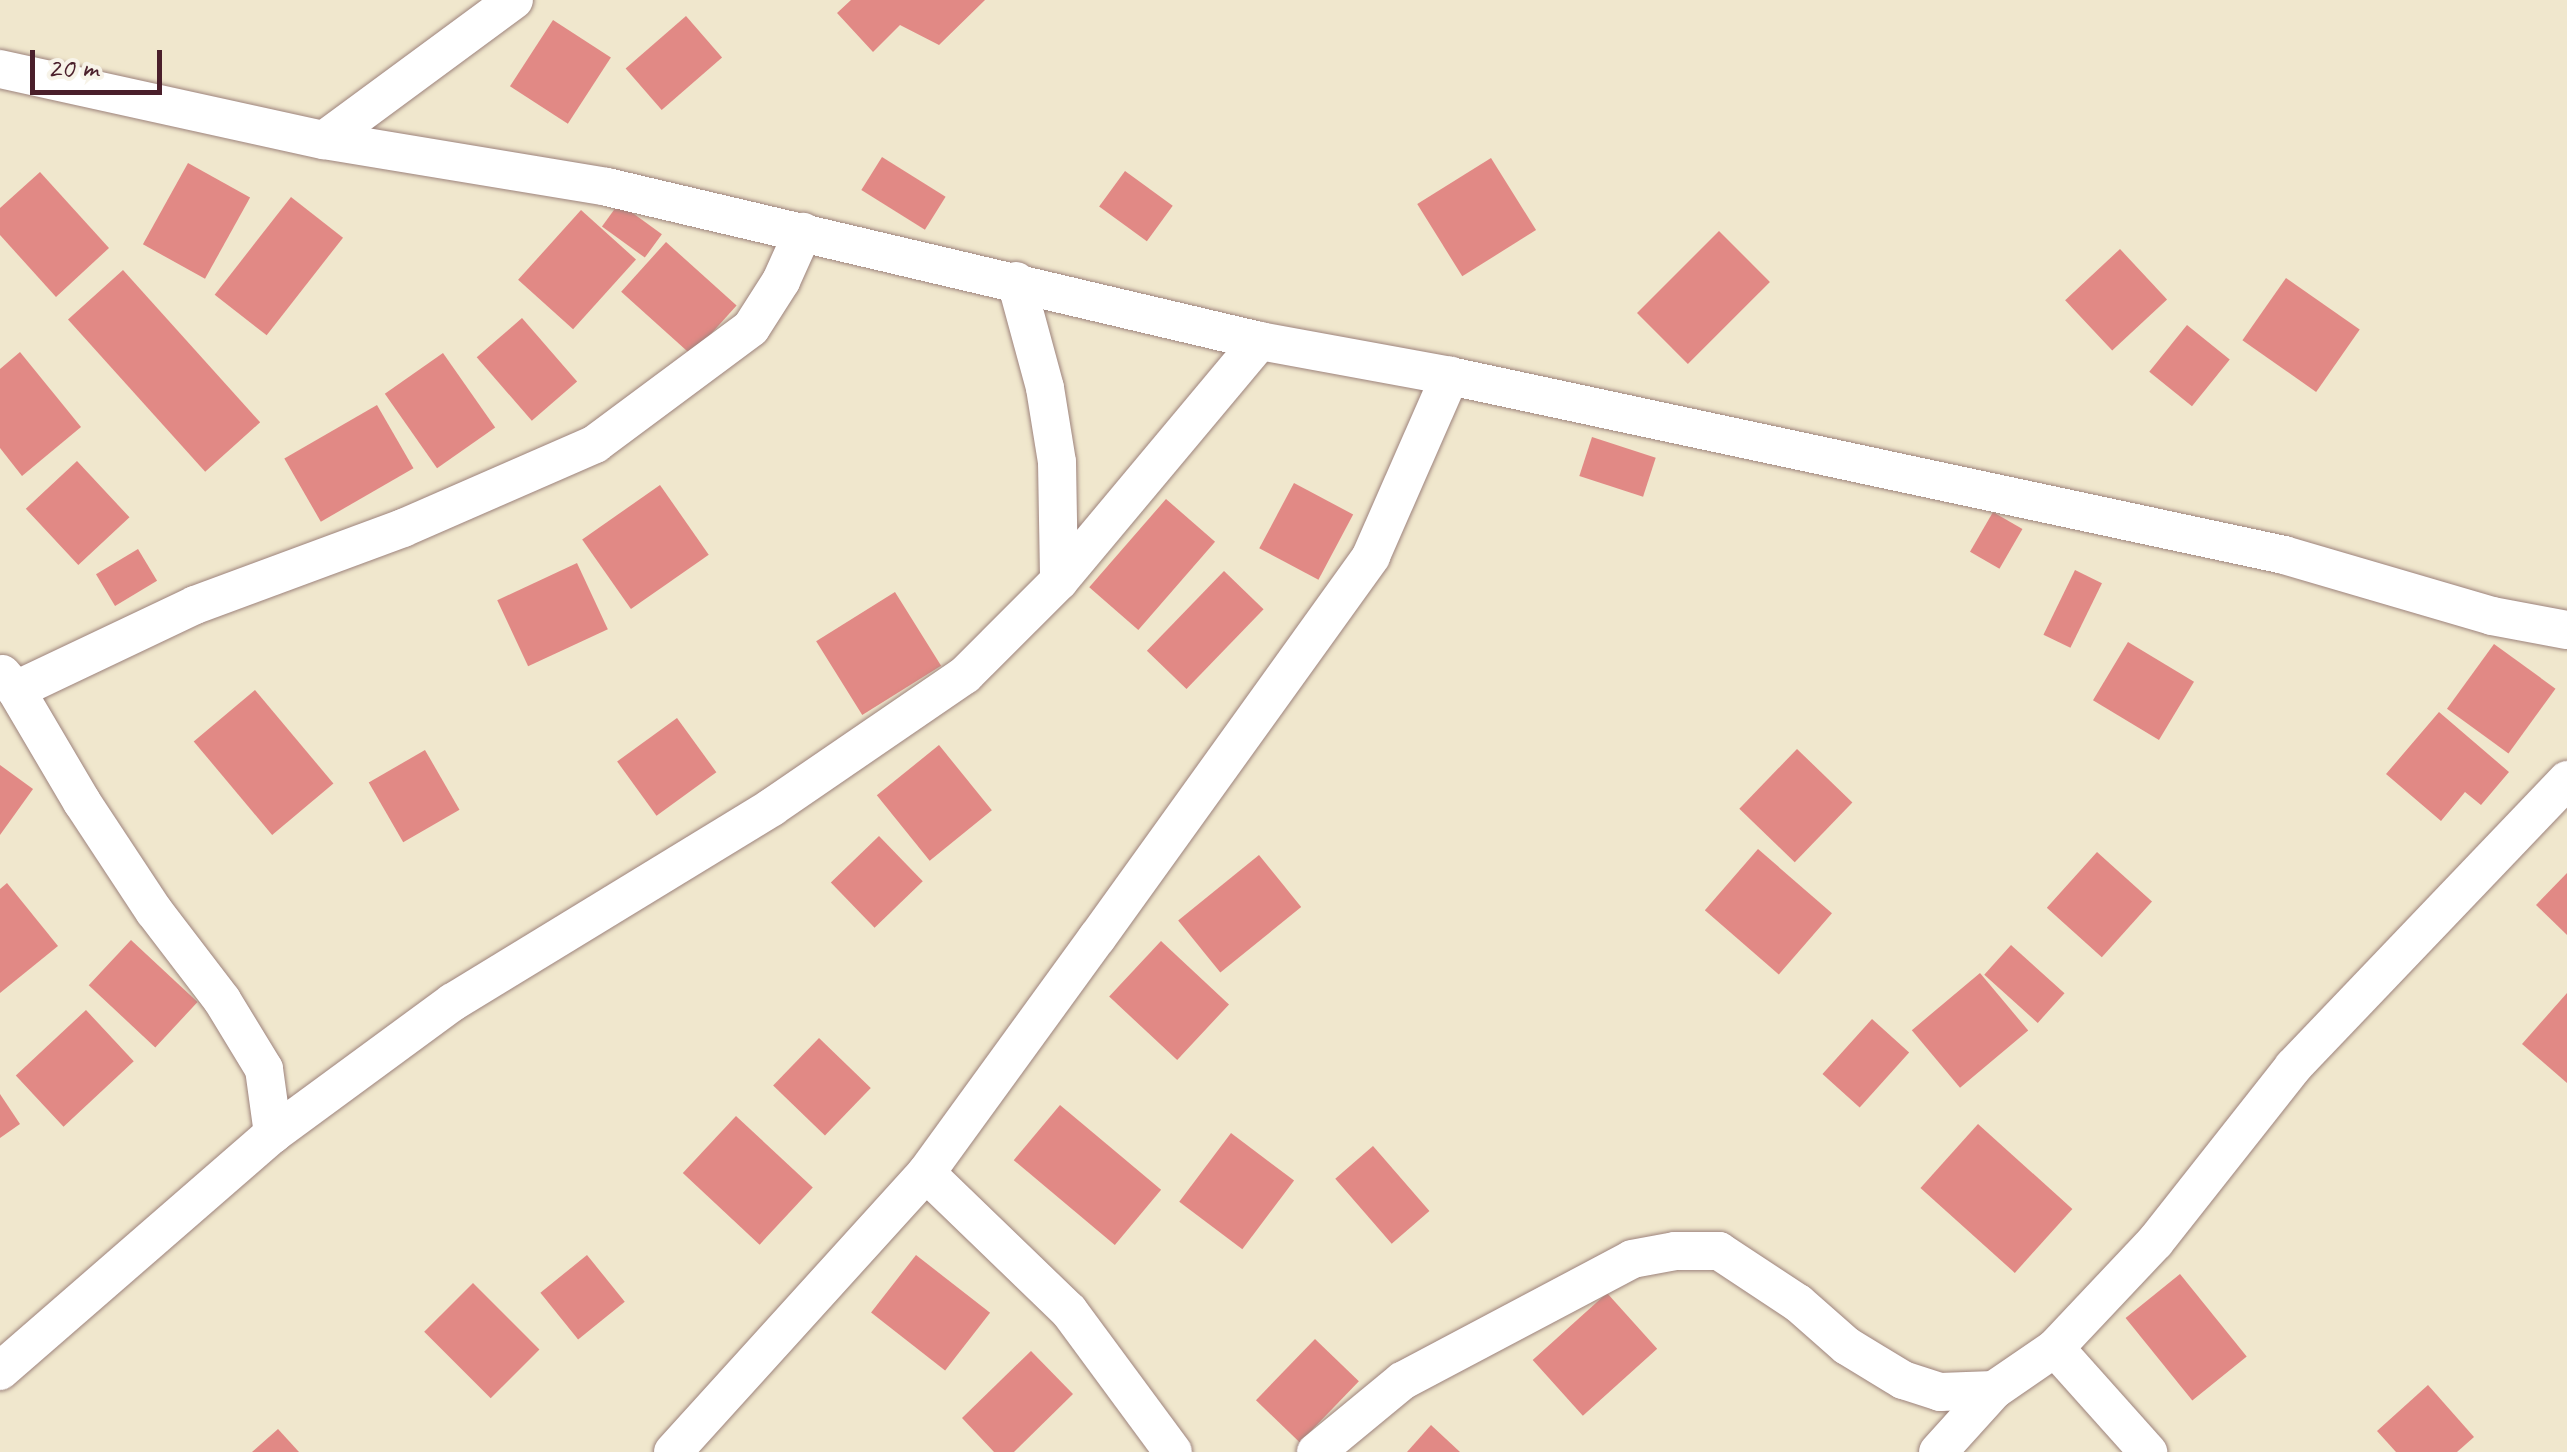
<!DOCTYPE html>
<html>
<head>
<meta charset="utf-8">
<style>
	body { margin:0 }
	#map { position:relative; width:2567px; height:1452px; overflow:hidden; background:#f0e7cd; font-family:Caveat,sans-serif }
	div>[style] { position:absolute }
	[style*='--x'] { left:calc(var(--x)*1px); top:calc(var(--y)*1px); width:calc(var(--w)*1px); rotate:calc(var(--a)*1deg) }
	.building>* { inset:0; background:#e18985; transform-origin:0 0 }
	.roads { filter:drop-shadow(0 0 2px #9d837c) drop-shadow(0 0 2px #9d837c) }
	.minor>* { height:38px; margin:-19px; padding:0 19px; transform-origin:19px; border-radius:19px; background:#fff }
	span { translate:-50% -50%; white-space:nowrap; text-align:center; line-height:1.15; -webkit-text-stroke:8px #f7f3e8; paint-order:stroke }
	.scale { position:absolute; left:30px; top:50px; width:132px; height:45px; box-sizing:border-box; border:5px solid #4a1f2b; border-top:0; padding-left:12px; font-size:30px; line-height:35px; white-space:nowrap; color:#4a1f2b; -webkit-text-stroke:8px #f7f3e8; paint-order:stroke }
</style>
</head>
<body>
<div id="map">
	<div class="building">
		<div style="clip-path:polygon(851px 0,985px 0,939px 45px,900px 25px,873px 52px,837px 13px)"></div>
		<div style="left:686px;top:16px;width:55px;height:80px;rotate:49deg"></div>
		<div style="left:553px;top:20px;width:69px;height:79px;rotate:33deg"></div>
		<div style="left:882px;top:157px;width:75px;height:39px;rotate:32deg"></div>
		<div style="left:1491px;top:158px;width:85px;height:87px;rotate:58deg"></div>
		<div style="left:188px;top:163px;width:71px;height:93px;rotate:29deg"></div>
		<div style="left:1125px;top:171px;width:59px;height:44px;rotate:36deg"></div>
		<div style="clip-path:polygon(40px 172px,109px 248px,56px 297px,0 235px,0 208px)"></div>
		<div style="left:291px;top:197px;width:66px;height:124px;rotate:38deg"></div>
		<div style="left:619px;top:203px;width:53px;height:29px;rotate:36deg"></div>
		<div style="left:581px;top:210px;width:74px;height:94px;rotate:42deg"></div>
		<div style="left:1719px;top:231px;width:72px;height:116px;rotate:45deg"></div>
		<div style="left:666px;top:242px;width:95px;height:67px;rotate:42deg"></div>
		<div style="left:2120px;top:249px;width:69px;height:75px;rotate:47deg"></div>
		<div style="left:123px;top:270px;width:205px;height:74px;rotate:48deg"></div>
		<div style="left:2286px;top:278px;width:90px;height:76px;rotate:35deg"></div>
		<div style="left:522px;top:318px;width:84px;height:60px;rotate:49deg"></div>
		<div style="left:2187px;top:325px;width:55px;height:60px;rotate:39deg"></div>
		<div style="clip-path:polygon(20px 352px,81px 427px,22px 476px,0 448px,0 369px)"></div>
		<div style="left:443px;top:353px;width:91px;height:71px;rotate:55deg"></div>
		<div style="left:377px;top:405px;width:73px;height:107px;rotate:60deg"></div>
		<div style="left:1592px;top:437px;width:67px;height:41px;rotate:18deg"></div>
		<div style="left:77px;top:461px;width:77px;height:70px;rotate:47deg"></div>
		<div style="left:1294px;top:483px;width:67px;height:74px;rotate:28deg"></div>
		<div style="left:660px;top:485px;width:85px;height:95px;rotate:55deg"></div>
		<div style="left:1166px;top:499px;width:65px;height:117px;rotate:41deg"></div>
		<div style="left:1993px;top:512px;width:34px;height:46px;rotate:30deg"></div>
		<div style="left:138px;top:549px;width:37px;height:49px;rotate:59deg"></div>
		<div style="left:577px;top:563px;width:73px;height:88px;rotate:65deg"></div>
		<div style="left:2075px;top:570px;width:30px;height:72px;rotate:26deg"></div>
		<div style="left:1224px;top:571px;width:55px;height:111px;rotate:44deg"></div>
		<div style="left:895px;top:592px;width:87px;height:93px;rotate:58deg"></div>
		<div style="left:2128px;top:642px;width:77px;height:68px;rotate:31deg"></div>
		<div style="left:2494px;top:644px;width:76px;height:80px;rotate:36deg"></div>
		<div style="left:255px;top:690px;width:122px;height:80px;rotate:50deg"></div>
		<div style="clip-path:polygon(2439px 712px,2509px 772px,2481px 805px,2465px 792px,2441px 821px,2386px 774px)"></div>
		<div style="left:677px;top:718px;width:67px;height:74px;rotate:54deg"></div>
		<div style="left:939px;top:745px;width:84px;height:80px;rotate:51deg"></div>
		<div style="left:1797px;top:749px;width:77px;height:83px;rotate:44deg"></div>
		<div style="left:425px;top:750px;width:69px;height:65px;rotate:60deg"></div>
		<div style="clip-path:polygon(0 765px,33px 789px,0 835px)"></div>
		<div style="left:879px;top:836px;width:63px;height:67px;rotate:46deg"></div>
		<div style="left:1758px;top:849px;width:98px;height:81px;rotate:41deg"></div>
		<div style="left:2097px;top:852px;width:74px;height:75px;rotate:42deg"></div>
		<div style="left:1259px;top:855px;width:67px;height:104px;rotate:51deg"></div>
		<div style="clip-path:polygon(2567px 873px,2567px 935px,2536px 905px)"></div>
		<div style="clip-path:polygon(7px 883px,58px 946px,0 993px,0 889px)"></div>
		<div style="left:131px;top:940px;width:91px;height:62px;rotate:43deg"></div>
		<div style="left:1161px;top:941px;width:93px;height:76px;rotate:43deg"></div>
		<div style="left:2011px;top:945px;width:72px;height:40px;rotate:42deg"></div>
		<div style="left:1980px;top:973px;width:75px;height:89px;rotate:50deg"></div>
		<div style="clip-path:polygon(2567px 993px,2567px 1083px,2522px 1044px)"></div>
		<div style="left:86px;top:1010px;width:70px;height:96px;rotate:47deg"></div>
		<div style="left:1872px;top:1019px;width:50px;height:74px;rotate:42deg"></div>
		<div style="left:819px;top:1038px;width:72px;height:66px;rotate:44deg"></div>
		<div style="clip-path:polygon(0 1094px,20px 1124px,0 1138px)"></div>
		<div style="left:1060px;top:1105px;width:132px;height:72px;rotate:40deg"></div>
		<div style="left:736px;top:1116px;width:105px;height:78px;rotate:43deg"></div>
		<div style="left:1978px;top:1124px;width:127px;height:86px;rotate:42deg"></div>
		<div style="left:1231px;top:1133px;width:79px;height:86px;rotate:37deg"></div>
		<div style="left:1373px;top:1146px;width:86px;height:50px;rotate:49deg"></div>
		<div style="left:587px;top:1255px;width:60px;height:60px;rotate:51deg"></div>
		<div style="left:916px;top:1255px;width:94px;height:73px;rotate:38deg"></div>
		<div style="left:2180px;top:1274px;width:106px;height:70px;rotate:51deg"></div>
		<div style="left:473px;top:1283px;width:94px;height:69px;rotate:45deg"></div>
		<div style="left:1607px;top:1293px;width:75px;height:100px;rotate:48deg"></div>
		<div style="left:1315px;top:1339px;width:61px;height:85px;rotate:44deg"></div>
		<div style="clip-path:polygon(1031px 1351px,1073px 1394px,1014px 1452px,994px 1452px,962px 1418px)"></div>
		<div style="clip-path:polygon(2428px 1385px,2474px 1437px,2457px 1452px,2396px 1452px,2377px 1431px)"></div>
		<div style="clip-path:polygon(1431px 1425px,1460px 1452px,1407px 1452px)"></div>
		<div style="clip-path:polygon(278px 1429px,299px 1452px,252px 1452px)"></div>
	</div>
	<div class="roads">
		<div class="minor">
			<div style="--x:0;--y:69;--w:332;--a:12.4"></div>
			<div style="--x:324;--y:140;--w:287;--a:9.4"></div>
			<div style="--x:607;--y:187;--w:671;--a:13.27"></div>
			<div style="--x:1260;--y:341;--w:193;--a:10.4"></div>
			<div style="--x:1450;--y:376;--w:853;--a:12.11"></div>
			<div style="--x:2284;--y:555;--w:217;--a:16.3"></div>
			<div style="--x:2492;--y:616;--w:76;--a:10.6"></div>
			<div style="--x:324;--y:140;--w:236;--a:-36.4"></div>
			<div style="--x:1016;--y:281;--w:111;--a:74.8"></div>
			<div style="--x:1045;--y:388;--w:75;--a:80.8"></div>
			<div style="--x:1057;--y:462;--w:119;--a:89"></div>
			<div style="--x:2;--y:674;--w:21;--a:49"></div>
			<div style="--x:16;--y:690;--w:130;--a:59.5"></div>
			<div style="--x:82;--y:802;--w:131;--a:56.6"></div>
			<div style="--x:154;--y:911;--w:112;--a:52.6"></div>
			<div style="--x:222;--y:1000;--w:81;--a:58.7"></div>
			<div style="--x:264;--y:1069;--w:66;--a:82.1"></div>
			<div style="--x:16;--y:690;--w:198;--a:-25.4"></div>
			<div style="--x:195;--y:605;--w:222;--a:-20.3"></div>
			<div style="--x:403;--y:528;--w:210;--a:-23.6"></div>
			<div style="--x:595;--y:444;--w:194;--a:-36.6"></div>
			<div style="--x:751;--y:328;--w:56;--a:-57.4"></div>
			<div style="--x:781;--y:281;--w:54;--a:-65.8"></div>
			<div style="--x:926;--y:1173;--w:199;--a:44"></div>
			<div style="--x:1069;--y:1311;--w:175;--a:53.6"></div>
			<div style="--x:2055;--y:1348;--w:146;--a:-46.7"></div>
			<div style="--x:2155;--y:1242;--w:223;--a:-51.7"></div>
			<div style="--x:2293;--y:1067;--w:397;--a:-46.3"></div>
			<div style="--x:0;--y:1371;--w:362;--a:-41"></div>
			<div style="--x:273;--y:1134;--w:223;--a:-36.3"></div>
			<div style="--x:453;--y:1002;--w:374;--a:-31.4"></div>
			<div style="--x:772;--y:807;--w:234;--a:-34.4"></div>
			<div style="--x:965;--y:675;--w:133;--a:-45"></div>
			<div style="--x:1059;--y:581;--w:313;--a:-50.1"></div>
			<div style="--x:673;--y:1452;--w:377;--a:-47.8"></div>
			<div style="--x:926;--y:1173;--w:291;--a:-54"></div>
			<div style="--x:1097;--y:938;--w:470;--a:-54.3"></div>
			<div style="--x:1371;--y:556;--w:197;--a:-66.3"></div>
			<div style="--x:1316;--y:1452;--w:112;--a:-39.5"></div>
			<div style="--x:1402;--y:1381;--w:260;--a:-27.9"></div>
			<div style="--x:1632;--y:1259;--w:44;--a:-10.5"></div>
			<div style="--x:1675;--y:1251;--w:44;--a:0"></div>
			<div style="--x:1719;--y:1251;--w:95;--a:33.4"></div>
			<div style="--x:1798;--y:1303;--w:65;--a:41.3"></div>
			<div style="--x:1847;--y:1346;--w:66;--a:31.3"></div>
			<div style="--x:1903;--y:1380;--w:39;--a:18"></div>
			<div style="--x:1940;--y:1392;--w:54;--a:-2.1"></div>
			<div style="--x:1938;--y:1452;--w:84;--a:-47.9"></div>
			<div style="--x:1994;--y:1390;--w:74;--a:-34.5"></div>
			<div style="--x:2055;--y:1348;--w:140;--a:48.2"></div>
		</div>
	</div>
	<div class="scale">20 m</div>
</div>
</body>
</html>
